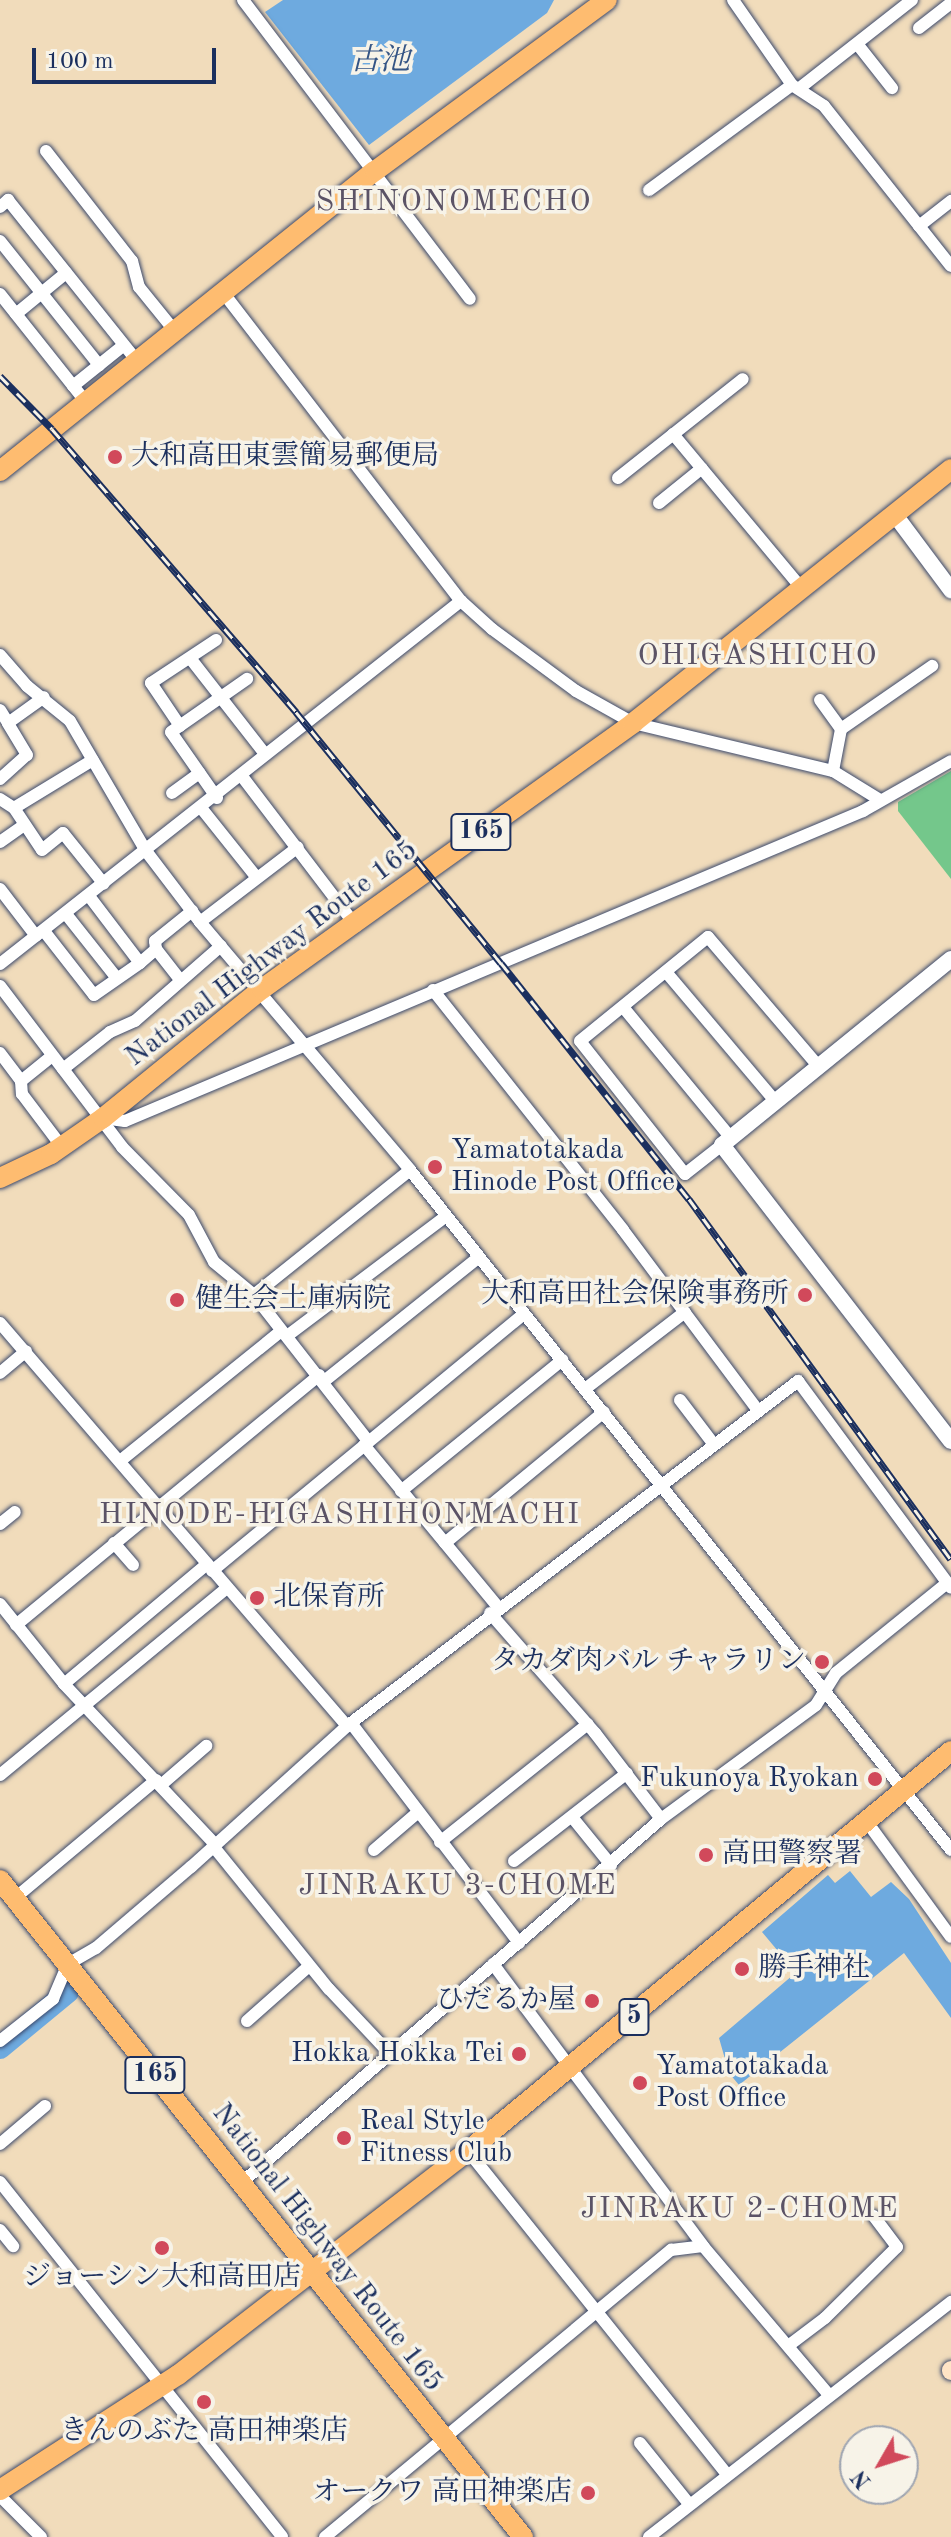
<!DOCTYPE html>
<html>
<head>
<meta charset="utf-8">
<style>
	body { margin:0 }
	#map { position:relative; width:951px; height:2537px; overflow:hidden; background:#f1dcbb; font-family:"Old Standard TT","Noto Serif JP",serif }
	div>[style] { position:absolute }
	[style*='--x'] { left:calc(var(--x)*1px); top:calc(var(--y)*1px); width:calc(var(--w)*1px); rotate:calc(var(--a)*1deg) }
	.green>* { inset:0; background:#74c78b }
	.water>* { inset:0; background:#6eaadf }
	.river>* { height:22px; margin:-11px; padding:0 11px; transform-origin:11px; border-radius:11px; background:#6eaadf }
	.roads { filter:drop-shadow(0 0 2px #3b496c) drop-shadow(0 0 2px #3b496c) }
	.minor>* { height:12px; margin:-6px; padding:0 6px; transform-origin:6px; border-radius:6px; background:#fff }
	.tertiary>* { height:16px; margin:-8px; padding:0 8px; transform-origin:8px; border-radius:8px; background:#fff }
	.secondary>* { height:18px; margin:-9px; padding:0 9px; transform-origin:9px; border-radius:9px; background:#ffe4c6 }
	.primary>* { height:20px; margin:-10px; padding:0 10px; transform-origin:10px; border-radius:10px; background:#febc70 }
	.trunk>* { height:20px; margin:-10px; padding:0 10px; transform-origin:10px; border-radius:10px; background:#febc70 }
	.rail>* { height:7px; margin-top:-3.5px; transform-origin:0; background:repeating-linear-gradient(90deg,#f7f3e8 0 12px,#1b2f5e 0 24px); box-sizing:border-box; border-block:2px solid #1b2f5e }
	.dots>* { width:22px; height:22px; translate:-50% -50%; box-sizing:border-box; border:4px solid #f7f3e8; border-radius:50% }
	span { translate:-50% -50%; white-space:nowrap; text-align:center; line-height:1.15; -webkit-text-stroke:7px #f7f3e8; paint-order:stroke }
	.shield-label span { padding:2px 6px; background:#f7f3e8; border:2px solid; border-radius:6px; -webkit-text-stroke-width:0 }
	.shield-label { font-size:26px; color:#1b2f5e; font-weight:700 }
	.poi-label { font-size:28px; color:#1b2f5e }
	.left { translate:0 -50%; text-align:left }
	.right { translate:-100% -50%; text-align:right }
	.street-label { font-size:28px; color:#1b2f5e }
	.water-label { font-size:30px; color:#345485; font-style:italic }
	.neighbourhood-label { font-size:30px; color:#5b5366; letter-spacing:2px }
	.north { position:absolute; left:839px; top:2425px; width:80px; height:80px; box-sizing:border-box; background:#f7f3e8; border:2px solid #9fa5b1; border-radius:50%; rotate:231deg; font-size:22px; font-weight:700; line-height:32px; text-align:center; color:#1b2f5e }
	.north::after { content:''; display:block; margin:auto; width:28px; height:36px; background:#d1495b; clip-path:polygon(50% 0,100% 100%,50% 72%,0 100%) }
	.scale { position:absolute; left:32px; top:48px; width:184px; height:36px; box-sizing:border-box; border:4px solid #1b2f5e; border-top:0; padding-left:10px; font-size:24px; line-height:28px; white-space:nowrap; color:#1b2f5e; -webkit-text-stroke:6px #f7f3e8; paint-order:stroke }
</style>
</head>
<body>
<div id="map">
	<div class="green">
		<div style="clip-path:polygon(951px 771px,951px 879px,898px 811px,898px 802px)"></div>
	</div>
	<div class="water">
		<div style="clip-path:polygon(283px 0,554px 0,547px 13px,369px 145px,265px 12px)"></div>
		<div style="clip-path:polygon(850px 1871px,871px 1897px,891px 1882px,909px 1899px,951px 1963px,951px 2018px,904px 1953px,739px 2085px,729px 2073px,719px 2038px,793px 1975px,793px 1969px,762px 1932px,828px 1875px,835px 1883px)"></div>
	</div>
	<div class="river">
		<div style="--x:0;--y:2048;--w:88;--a:-39.5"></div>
	</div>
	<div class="roads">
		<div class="minor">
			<div style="--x:243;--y:0;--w:375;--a:52.8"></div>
			<div style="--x:733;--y:0;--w:103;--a:55.2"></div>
			<div style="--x:792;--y:85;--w:38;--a:33"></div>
			<div style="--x:824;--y:106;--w:204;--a:51.6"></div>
			<div style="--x:919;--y:28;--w:41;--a:-38"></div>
			<div style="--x:858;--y:45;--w:55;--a:51.7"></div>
			<div style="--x:801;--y:87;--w:141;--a:-38.1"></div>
			<div style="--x:46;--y:151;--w:140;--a:52"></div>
			<div style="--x:132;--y:261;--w:27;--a:75"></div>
			<div style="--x:139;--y:287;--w:55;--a:50.9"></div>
			<div style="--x:649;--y:190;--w:177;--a:-36.3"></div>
			<div style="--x:0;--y:207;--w:11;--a:-41"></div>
			<div style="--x:8;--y:200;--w:205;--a:51.3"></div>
			<div style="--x:919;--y:226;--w:41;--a:-38"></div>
			<div style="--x:0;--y:241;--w:159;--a:51.4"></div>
			<div style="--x:222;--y:291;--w:391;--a:52.4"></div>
			<div style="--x:461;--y:601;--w:42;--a:42.1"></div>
			<div style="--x:492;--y:629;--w:104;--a:36.4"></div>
			<div style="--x:576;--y:691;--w:65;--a:29.3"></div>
			<div style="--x:633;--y:723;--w:206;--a:13.5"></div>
			<div style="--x:833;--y:771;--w:55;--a:31.7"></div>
			<div style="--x:0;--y:294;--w:138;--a:51.5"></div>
			<div style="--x:16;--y:314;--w:65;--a:-39.4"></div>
			<div style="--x:73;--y:386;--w:65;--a:-38.8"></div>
			<div style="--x:673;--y:434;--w:202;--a:50.2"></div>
			<div style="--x:618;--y:478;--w:159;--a:-38.4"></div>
			<div style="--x:659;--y:503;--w:55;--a:-39.1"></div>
			<div style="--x:0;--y:655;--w:41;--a:48.9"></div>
			<div style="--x:27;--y:686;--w:55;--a:39.1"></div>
			<div style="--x:70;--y:721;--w:151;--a:59.7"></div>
			<div style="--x:146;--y:851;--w:89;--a:52.7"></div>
			<div style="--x:200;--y:922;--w:325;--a:49.7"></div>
			<div style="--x:410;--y:1170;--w:869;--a:51.49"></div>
			<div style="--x:190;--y:658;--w:122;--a:52"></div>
			<div style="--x:820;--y:700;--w:36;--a:54"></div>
			<div style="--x:0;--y:710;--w:15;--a:58"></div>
			<div style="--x:8;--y:723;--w:44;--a:-35.8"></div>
			<div style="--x:180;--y:726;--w:52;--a:-124"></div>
			<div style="--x:151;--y:683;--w:78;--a:-33.5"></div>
			<div style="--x:833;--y:771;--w:43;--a:-79.2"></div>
			<div style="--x:841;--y:729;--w:111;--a:-34.7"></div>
			<div style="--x:241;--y:775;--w:190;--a:52.7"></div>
			<div style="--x:0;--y:779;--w:36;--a:-42"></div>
			<div style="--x:27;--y:755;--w:37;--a:-121"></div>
			<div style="--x:172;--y:793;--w:34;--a:-36"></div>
			<div style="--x:217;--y:798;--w:80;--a:-124.9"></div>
			<div style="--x:171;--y:732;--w:93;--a:-34.9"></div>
			<div style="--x:0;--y:799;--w:17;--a:33"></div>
			<div style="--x:14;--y:808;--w:50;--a:56.3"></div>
			<div style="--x:42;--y:850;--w:27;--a:-39"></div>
			<div style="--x:63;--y:833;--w:65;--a:51.2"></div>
			<div style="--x:14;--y:808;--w:92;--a:-31.3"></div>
			<div style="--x:202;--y:809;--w:88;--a:51.4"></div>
			<div style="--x:0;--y:842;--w:28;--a:-35"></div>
			<div style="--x:0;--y:889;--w:59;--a:52.5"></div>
			<div style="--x:66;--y:914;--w:80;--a:51.6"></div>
			<div style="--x:200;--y:922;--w:123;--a:-37.4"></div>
			<div style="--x:44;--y:931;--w:81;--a:52"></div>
			<div style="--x:94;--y:995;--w:56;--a:-34.8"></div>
			<div style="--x:140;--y:963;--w:84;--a:-127.3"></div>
			<div style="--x:156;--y:949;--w:37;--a:52"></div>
			<div style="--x:140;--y:963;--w:21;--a:-41"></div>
			<div style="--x:156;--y:949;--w:8;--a:-97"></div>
			<div style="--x:155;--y:941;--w:48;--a:-39"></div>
			<div style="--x:0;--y:964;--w:587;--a:-38.22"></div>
			<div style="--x:666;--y:972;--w:169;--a:49.8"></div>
			<div style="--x:0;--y:986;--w:202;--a:52.8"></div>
			<div style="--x:122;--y:1147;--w:95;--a:45.4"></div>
			<div style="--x:189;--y:1215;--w:53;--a:62"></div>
			<div style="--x:214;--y:1262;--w:52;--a:39.5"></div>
			<div style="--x:254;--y:1295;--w:185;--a:52"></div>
			<div style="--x:433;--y:990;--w:306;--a:51.6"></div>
			<div style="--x:623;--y:1230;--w:222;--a:53.2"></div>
			<div style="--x:623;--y:1007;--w:170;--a:50.5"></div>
			<div style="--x:0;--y:1053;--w:35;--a:53"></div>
			<div style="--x:52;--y:1056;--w:40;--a:141"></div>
			<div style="--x:21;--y:1081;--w:13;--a:86"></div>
			<div style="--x:22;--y:1094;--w:66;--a:53"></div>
			<div style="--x:63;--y:1069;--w:60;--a:-38.2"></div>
			<div style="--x:110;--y:1032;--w:27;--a:-24"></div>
			<div style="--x:135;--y:1021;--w:114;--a:-41.1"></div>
			<div style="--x:103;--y:1118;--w:22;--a:8"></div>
			<div style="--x:125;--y:1121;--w:493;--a:-22.8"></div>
			<div style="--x:580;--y:930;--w:307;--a:-22.8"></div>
			<div style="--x:863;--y:811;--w:101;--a:-29.6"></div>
			<div style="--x:722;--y:1145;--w:47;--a:141.9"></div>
			<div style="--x:685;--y:1174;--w:169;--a:-128.3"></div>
			<div style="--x:580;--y:1041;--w:165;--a:-39.1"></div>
			<div style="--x:708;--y:937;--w:170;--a:49.5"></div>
			<div style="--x:254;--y:1295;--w:200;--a:-38.7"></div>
			<div style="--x:0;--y:1323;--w:532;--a:49.27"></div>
			<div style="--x:287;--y:1336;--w:199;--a:-37"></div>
			<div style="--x:0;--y:1373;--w:34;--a:-40"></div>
			<div style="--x:323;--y:1382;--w:200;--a:-38.7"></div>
			<div style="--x:585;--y:1389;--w:126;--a:-37.6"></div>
			<div style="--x:680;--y:1400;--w:53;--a:52.7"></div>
			<div style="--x:364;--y:1445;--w:210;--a:50.4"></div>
			<div style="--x:120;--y:1461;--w:207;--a:-38.9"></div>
			<div style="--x:401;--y:1491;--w:208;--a:-39.1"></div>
			<div style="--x:0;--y:1524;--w:19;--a:-39"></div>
			<div style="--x:114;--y:1543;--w:29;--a:49"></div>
			<div style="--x:445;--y:1543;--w:206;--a:-39.5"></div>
			<div style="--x:212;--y:1571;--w:404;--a:-39.5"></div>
			<div style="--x:0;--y:1604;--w:102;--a:51.3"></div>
			<div style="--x:64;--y:1684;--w:220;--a:46.7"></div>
			<div style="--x:490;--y:1613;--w:159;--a:48.8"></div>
			<div style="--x:595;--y:1733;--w:108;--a:52.5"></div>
			<div style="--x:16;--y:1625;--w:393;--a:-39.5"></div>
			<div style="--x:64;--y:1684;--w:187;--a:-40"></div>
			<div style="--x:351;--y:1723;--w:277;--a:52.6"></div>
			<div style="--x:0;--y:1775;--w:293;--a:-39.5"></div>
			<div style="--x:161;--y:1785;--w:60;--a:-40.9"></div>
			<div style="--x:572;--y:1817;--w:62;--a:50.9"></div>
			<div style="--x:867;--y:1822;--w:142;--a:53.9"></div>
			<div style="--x:440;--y:1842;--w:189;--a:-38.6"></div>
			<div style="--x:213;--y:1846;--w:184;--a:51"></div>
			<div style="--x:329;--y:1989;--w:88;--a:46.8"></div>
			<div style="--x:374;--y:1850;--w:57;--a:-40.7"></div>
			<div style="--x:514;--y:1861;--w:143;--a:-37.9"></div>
			<div style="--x:15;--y:1898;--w:184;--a:-39.9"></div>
			<div style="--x:493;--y:1964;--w:352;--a:53.3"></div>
			<div style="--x:703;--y:2246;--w:194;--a:49.8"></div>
			<div style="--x:247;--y:2021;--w:83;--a:-41.6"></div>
			<div style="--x:0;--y:2041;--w:68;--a:-38.4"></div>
			<div style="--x:53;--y:1999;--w:38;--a:-67"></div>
			<div style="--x:68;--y:1964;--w:32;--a:-30"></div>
			<div style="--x:96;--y:1948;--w:125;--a:-40.5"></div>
			<div style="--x:191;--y:1867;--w:210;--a:-42.1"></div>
			<div style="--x:347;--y:1726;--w:568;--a:-37.41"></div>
			<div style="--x:798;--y:1381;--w:257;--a:53.5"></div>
			<div style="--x:0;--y:2144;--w:59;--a:-40.2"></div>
			<div style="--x:468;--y:2151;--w:415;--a:51.3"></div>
			<div style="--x:0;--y:2182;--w:453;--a:51.5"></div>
			<div style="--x:240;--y:2184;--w:557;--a:-40.92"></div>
			<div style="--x:661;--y:1819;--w:192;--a:-36.3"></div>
			<div style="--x:816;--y:1705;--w:38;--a:-58"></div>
			<div style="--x:836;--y:1673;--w:143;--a:-39"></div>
			<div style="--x:0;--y:2230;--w:21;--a:51"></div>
			<div style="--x:788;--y:2346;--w:46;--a:-37.1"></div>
			<div style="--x:825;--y:2318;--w:101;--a:-44.6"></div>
			<div style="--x:897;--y:2247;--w:39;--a:-127"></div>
			<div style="--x:640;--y:2443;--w:78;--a:51.2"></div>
			<div style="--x:0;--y:2496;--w:58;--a:45"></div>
			<div style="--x:325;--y:2537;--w:450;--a:-39.7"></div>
			<div style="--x:671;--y:2250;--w:32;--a:-7"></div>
			<div style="--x:649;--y:2537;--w:383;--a:-37.9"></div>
		</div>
		<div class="tertiary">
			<div style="--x:895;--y:515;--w:94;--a:53.3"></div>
			<div style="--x:951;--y:959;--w:295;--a:140.9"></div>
			<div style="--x:722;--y:1145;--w:374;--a:52.3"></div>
		</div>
		<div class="secondary">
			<div style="--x:951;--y:2370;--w:1;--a:90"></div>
		</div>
		<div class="primary">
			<div style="--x:0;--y:471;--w:480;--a:-38.7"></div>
			<div style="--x:375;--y:171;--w:288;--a:-36.4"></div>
			<div style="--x:0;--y:2490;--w:212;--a:-32.9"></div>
			<div style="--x:178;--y:2375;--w:366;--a:-37.7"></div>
			<div style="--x:468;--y:2151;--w:627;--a:-39.63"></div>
		</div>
		<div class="trunk">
			<div style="--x:0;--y:1178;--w:56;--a:-25.2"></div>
			<div style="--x:51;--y:1154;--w:63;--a:-34.7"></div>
			<div style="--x:103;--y:1118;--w:205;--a:-39.1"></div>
			<div style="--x:262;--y:989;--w:457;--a:-35.6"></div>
			<div style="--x:633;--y:723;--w:407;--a:-38.6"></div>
			<div style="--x:0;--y:1880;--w:840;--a:51.48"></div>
		</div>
	</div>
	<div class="rail">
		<div style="--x:0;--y:376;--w:74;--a:45.5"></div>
		<div style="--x:52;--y:429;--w:374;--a:49.2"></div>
		<div style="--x:296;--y:712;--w:324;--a:50.8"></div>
		<div style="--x:501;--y:963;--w:302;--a:51.5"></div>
		<div style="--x:689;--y:1199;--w:445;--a:54"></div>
	</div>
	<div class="dots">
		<div style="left:115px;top:457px;background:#d1495b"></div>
		<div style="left:435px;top:1167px;background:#d1495b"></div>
		<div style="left:805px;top:1295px;background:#d1495b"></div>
		<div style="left:177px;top:1300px;background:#d1495b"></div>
		<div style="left:257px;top:1598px;background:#d1495b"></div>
		<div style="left:822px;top:1662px;background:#d1495b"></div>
		<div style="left:875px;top:1779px;background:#d1495b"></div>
		<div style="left:706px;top:1855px;background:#d1495b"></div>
		<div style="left:742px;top:1969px;background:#d1495b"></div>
		<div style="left:592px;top:2001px;background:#d1495b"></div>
		<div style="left:519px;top:2054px;background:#d1495b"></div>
		<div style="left:640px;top:2083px;background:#d1495b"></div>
		<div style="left:344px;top:2138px;background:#d1495b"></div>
		<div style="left:162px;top:2248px;background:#d1495b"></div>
		<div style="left:204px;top:2402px;background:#d1495b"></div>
		<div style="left:588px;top:2493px;background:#d1495b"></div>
	</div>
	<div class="shield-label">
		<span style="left:481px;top:832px">165</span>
		<span style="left:634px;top:2017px">5</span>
		<span style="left:155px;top:2075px">165</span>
	</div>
	<div class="poi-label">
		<span class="left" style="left:131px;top:457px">大和高田東雲簡易郵便局</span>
		<span class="left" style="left:451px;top:1167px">Yamatotakada<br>Hinode Post Office</span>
		<span class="right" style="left:789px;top:1295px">大和高田社会保険事務所</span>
		<span class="left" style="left:195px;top:1300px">健生会土庫病院</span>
		<span class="left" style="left:273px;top:1598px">北保育所</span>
		<span class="right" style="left:806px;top:1662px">タカダ肉バル チャラリン</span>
		<span class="right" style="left:859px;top:1779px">Fukunoya Ryokan</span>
		<span class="left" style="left:722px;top:1855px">高田警察署</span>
		<span class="left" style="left:758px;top:1969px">勝手神社</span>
		<span class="right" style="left:576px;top:2001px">ひだるか屋</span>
		<span class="right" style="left:503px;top:2054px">Hokka Hokka Tei</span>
		<span class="left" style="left:656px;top:2083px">Yamatotakada<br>Post Office</span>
		<span class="left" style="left:360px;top:2138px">Real Style<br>Fitness Club</span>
		<span style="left:162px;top:2278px">ジョーシン大和高田店</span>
		<span style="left:204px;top:2432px">きんのぶた 高田神楽店</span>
		<span class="right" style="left:572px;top:2493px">オークワ 高田神楽店</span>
	</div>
	<div class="street-label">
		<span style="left:272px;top:954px;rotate:-37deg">National Highway Route 165</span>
		<span style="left:327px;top:2248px;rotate:52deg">National Highway Route 165</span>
	</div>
	<div class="water-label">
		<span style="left:380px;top:61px">古池</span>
	</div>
	<div class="neighbourhood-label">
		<span style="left:454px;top:202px">SHINONOMECHO</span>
		<span style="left:758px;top:656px">OHIGASHICHO</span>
		<span style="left:340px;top:1515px">HINODE-HIGASHIHONMACHI</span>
		<span style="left:458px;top:1886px">JINRAKU 3-CHOME</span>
		<span style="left:740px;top:2209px">JINRAKU 2-CHOME</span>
	</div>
	<div class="north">N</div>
	<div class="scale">100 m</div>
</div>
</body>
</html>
